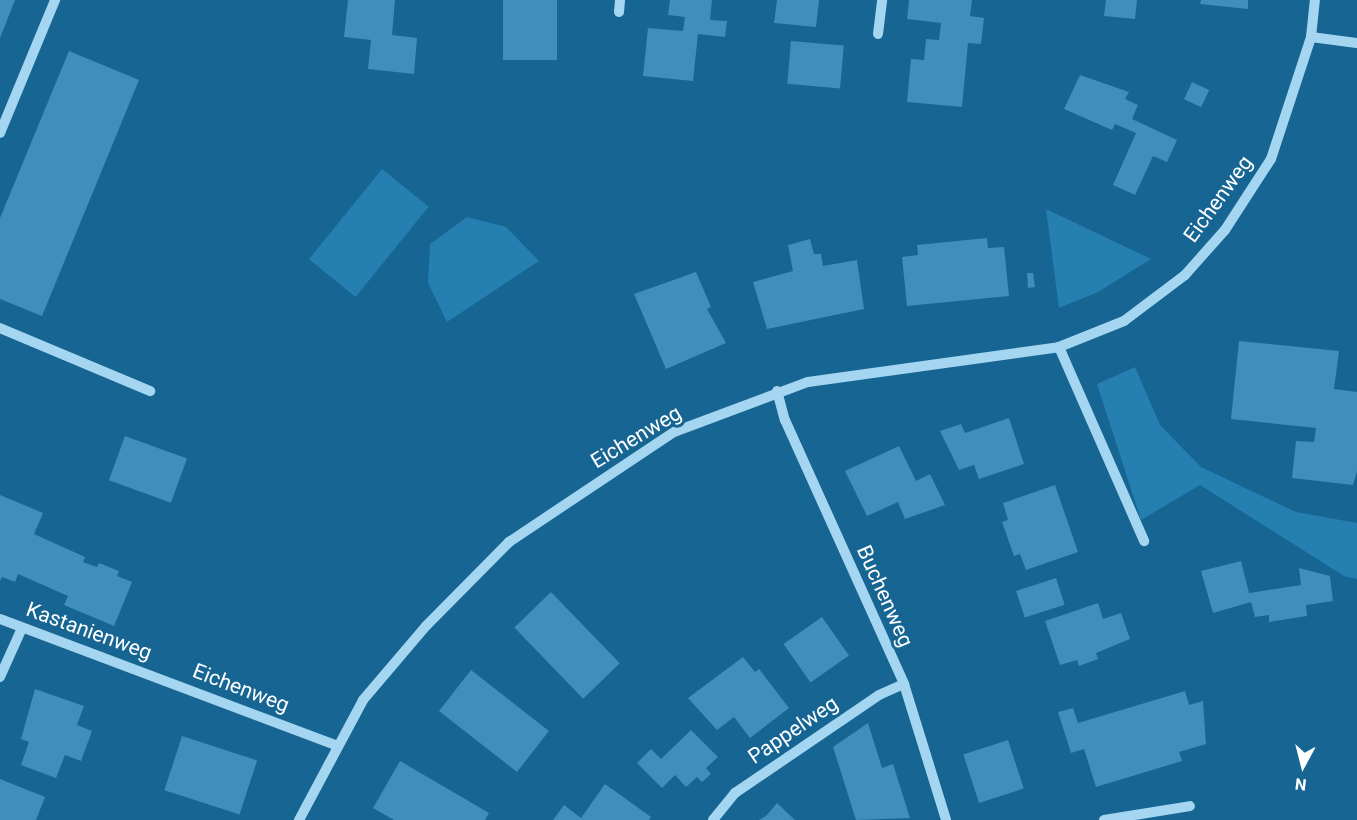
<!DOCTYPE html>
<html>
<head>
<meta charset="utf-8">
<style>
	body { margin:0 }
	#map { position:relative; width:1357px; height:820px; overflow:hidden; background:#166593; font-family:Roboto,sans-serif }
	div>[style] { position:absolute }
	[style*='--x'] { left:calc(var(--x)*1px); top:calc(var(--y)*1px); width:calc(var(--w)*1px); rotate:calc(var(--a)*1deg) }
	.green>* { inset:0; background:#257fb0; transform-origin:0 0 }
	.building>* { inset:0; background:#3e8fbb; transform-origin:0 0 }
	.minor>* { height:10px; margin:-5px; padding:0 5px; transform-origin:5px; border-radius:5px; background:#a5d6f1 }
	span { translate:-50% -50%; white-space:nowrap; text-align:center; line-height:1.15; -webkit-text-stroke:6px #166593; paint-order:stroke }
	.street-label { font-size:21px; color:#fff }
	.north { position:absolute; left:1273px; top:736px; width:60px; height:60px; -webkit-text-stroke:4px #166593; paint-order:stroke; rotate:187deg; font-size:16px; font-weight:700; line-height:24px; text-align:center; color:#fff }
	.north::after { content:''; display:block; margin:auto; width:21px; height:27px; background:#fff; clip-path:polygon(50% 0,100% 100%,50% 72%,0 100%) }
</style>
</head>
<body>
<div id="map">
	<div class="green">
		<div style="left:382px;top:169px;width:60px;height:116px;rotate:39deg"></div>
		<div style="clip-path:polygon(1046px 209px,1151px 259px,1098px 292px,1059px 308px)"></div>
		<div style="clip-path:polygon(467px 217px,506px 227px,539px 261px,447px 322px,428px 283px,430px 244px)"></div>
		<div style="clip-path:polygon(1135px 367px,1160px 425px,1201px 467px,1296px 512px,1357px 523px,1357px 579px,1344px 576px,1200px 485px,1141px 520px,1097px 384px)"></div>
	</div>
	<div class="building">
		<div style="clip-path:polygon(0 0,15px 0,0 38px)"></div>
		<div style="clip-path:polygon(348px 0,395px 0,392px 35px,417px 38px,414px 74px,368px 69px,371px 40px,344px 37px)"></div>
		<div style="left:503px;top:0;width:54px;height:60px"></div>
		<div style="clip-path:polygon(670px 0,712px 0,710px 20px,727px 21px,725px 37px,698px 34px,693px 81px,643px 76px,648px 28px,683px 31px,685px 17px,668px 15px)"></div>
		<div style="clip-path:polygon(777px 0,819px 0,816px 27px,774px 23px)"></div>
		<div style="clip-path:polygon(909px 0,972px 0,970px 16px,984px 18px,981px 44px,968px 43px,962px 107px,907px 102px,911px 59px,924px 60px,926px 39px,939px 40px,941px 23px,907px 19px)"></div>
		<div style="clip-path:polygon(1106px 0,1137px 0,1135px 19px,1104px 16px)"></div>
		<div style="clip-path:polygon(1201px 0,1248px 0,1248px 9px,1200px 4px)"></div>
		<div style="left:791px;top:41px;width:53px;height:43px;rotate:5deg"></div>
		<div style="clip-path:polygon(69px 51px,139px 80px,42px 316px,0 299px,0 218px)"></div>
		<div style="clip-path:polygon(1080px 75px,1129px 92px,1125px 99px,1138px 105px,1132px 119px,1177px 140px,1167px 162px,1153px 156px,1135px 195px,1113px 185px,1136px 133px,1115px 124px,1112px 130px,1064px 109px)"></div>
		<div style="left:1192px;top:82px;width:19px;height:19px;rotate:25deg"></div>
		<div style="clip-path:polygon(987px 238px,988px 248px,1004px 247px,1009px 296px,907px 306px,902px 257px,918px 255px,917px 245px)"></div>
		<div style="clip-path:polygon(810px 239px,814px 254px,821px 254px,823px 266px,857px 260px,864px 309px,767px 329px,753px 282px,793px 271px,788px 245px)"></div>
		<div style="clip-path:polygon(696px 272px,711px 307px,707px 309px,726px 343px,666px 369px,634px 294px)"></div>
		<div style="clip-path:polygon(1027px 273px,1033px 273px,1035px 287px,1028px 288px)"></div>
		<div style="clip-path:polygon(1239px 341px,1339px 351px,1334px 389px,1357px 392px,1357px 471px,1353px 485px,1292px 478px,1296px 441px,1314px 442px,1316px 428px,1231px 419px)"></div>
		<div style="clip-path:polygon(1009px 418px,1024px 464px,979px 479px,974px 465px,959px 470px,940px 431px,961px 424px,965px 433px)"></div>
		<div style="left:125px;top:436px;width:66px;height:47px;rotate:20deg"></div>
		<div style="clip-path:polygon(899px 446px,916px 481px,930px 474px,945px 505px,905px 519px,898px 502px,867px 516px,845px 471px)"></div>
		<div style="clip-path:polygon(1055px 485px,1078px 552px,1026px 570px,1020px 554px,1014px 556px,1002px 522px,1008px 520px,1003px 503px)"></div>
		<div style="clip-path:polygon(0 495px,43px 513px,34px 534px,85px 557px,83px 562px,97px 567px,99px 563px,119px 571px,117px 576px,132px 582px,114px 626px,64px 605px,68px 596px,18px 574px,15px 582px,2px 577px,0 581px)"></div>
		<div style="clip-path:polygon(1241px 561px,1249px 593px,1301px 585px,1299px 568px,1330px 576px,1333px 601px,1306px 605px,1307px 616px,1269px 622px,1269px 615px,1255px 617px,1251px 602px,1213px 613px,1201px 571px)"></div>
		<div style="left:1056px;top:578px;width:28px;height:42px;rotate:72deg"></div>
		<div style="left:551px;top:592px;width:99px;height:51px;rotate:46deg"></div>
		<div style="clip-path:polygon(1098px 603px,1103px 619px,1121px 613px,1130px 639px,1096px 653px,1098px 659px,1079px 666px,1077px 660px,1060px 665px,1045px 621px)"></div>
		<div style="left:822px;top:617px;width:47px;height:47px;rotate:55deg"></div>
		<div style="clip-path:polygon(743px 657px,755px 672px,759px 669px,789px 708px,750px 738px,734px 717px,717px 730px,688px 698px)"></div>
		<div style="left:471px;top:670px;width:99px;height:52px;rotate:38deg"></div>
		<div style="clip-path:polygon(35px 689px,84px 706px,77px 725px,92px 731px,81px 761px,65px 755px,56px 778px,21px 765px,29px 742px,21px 739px)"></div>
		<div style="clip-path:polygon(1185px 691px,1189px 705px,1203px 701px,1206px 744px,1179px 752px,1182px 761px,1096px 787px,1084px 749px,1071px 753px,1058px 712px,1073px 708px,1078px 723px)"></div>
		<div style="clip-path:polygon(868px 723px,882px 768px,893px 764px,910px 818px,856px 820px,833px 747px)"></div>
		<div style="clip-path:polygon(691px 730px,718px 757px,706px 768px,711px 774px,702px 782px,697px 777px,686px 787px,675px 775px,662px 788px,637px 763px,651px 749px,661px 759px)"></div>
		<div style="left:182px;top:736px;width:79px;height:57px;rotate:18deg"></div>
		<div style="left:1008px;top:740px;width:51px;height:47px;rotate:72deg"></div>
		<div style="clip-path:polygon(400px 761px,489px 813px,485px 820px,394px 820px,373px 808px)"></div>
		<div style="clip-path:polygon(0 779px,45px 797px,36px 820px,0 820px)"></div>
		<div style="clip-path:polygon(605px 784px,651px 817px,649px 820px,553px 820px,564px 805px,581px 818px)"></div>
		<div style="clip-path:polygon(777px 803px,795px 820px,759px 820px,767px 815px)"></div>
	</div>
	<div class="minor">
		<div style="--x:619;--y:12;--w:12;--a:-85"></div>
		<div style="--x:878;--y:34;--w:34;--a:-83"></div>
		<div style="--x:1311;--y:37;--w:46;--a:7.4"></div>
		<div style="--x:0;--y:133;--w:144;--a:-67.5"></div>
		<div style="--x:0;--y:328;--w:163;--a:22.8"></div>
		<div style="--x:1059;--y:347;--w:212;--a:66.3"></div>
		<div style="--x:777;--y:391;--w:30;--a:75"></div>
		<div style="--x:785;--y:420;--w:290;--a:65.7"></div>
		<div style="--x:904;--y:684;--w:142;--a:72.8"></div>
		<div style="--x:0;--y:619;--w:360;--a:20.6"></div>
		<div style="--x:0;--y:677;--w:54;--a:-65.8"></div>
		<div style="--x:299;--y:820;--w:136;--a:-61.9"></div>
		<div style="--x:363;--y:700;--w:97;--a:-49.6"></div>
		<div style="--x:426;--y:626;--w:118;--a:-45.3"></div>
		<div style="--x:509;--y:542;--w:198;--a:-33.7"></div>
		<div style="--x:674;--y:432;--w:143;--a:-20.5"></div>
		<div style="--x:808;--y:382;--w:253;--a:-7.9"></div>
		<div style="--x:1059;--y:347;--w:70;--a:-21.8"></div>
		<div style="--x:1124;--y:321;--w:76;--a:-37"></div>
		<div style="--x:1185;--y:275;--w:60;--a:-48.4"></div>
		<div style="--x:1225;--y:230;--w:85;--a:-57.1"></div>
		<div style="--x:1271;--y:159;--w:128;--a:-71.8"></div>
		<div style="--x:1311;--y:37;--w:37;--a:-84"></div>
		<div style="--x:713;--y:820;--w:35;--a:-51"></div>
		<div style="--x:735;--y:793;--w:174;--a:-34.2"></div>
		<div style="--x:879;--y:695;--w:27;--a:-24"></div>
		<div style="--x:1104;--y:820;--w:87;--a:-9.2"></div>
	</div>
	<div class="street-label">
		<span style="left:1218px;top:199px;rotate:-54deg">Eichenweg</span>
		<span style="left:636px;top:437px;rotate:-31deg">Eichenweg</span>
		<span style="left:885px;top:596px;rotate:66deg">Buchenweg</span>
		<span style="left:89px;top:631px;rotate:20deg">Kastanienweg</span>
		<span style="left:241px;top:688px;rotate:21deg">Eichenweg</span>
		<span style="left:793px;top:730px;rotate:-34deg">Pappelweg</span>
	</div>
	<div class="north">N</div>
</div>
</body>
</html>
